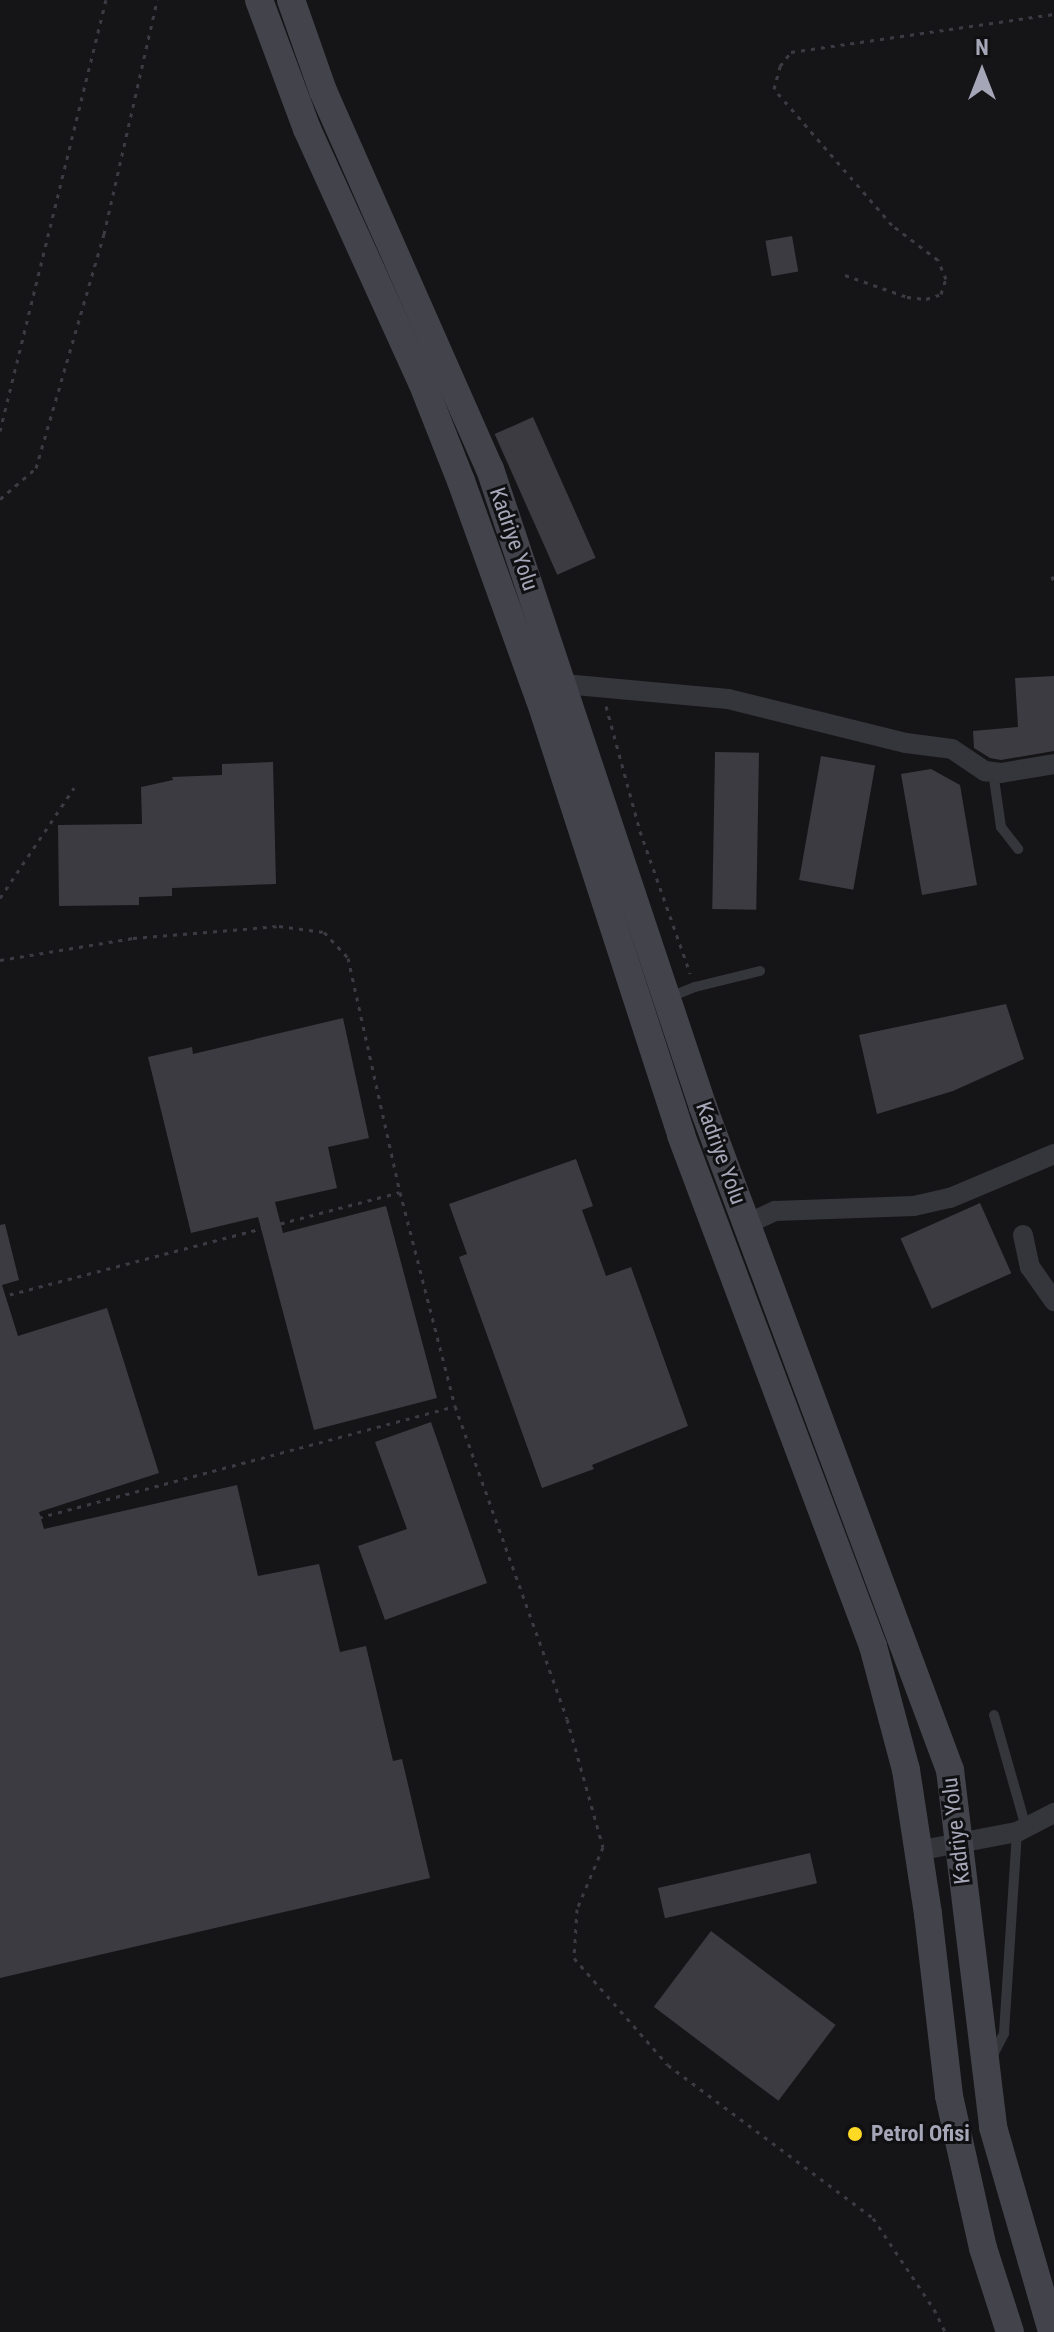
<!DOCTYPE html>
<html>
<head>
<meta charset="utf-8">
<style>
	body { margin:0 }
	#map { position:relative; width:1054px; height:2332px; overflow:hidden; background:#151416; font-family:"Roboto Condensed",sans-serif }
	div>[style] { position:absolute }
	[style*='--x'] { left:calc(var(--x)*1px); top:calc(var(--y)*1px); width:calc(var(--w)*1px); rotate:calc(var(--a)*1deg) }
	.building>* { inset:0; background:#3c3b42; transform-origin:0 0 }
	.path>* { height:3px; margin-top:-1.5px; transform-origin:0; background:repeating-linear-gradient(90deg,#3b3c43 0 4px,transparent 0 10px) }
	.lane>* { height:10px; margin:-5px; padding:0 5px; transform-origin:5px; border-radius:5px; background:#35353c }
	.street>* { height:20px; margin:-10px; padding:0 10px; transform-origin:10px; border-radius:10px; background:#35353c }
	.secondary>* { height:28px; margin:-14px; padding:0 14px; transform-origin:14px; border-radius:14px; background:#43434c }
	.dots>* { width:22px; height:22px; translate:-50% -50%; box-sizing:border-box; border:4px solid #100f11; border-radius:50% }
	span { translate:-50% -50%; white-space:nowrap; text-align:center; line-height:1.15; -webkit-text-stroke:6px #100f11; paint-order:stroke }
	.street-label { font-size:22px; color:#a5a7b8 }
	.poi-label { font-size:22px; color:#a5a7b8; font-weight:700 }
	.left { translate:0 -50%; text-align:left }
	.north { position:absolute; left:942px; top:32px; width:80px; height:80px; -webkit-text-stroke:6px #100f11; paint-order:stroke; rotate:0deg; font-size:22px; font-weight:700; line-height:32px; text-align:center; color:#a5a7b8 }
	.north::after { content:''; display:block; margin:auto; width:28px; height:36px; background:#a5a7b8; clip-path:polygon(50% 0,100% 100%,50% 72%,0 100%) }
</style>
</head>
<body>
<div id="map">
	<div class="building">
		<div style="left:792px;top:236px;width:36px;height:27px;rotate:80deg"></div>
		<div style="left:533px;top:417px;width:154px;height:42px;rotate:66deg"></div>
		<div style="clip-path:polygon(1054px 676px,1054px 751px,1001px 760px,990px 758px,974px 748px,973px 731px,1018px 727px,1015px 678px)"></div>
		<div style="left:715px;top:752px;width:44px;height:157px;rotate:1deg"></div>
		<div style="left:821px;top:756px;width:55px;height:126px;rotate:10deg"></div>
		<div style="clip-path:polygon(273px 762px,276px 884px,172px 888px,172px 896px,139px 897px,139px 905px,59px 906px,58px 825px,142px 824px,141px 787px,173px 780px,172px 777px,222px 775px,222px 764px)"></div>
		<div style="clip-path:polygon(931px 769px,960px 785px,977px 885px,922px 895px,901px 774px)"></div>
		<div style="clip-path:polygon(1006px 1004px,1024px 1059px,953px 1091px,877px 1114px,859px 1035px)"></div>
		<div style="clip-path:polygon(343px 1018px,369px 1138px,328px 1147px,337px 1188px,275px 1202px,283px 1233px,386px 1206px,437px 1398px,314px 1430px,258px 1217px,191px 1233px,148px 1057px,192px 1047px,193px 1054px)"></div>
		<div style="clip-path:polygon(576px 1159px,593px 1206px,582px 1210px,606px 1276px,631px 1267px,688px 1426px,592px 1465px,594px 1469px,542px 1488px,459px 1257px,467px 1254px,449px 1204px)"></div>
		<div style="left:980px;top:1203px;width:77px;height:87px;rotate:66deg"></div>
		<div style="clip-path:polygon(5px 1224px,19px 1280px,2px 1285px,18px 1336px,107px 1308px,159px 1473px,39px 1512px,44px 1529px,237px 1485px,258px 1576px,319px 1564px,340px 1652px,366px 1646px,393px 1761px,402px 1759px,430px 1878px,0 1978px,0 1225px)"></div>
		<div style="clip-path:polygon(431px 1422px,487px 1583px,385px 1620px,358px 1546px,407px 1529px,375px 1442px)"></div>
		<div style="left:810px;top:1853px;width:31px;height:156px;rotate:77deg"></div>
		<div style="left:711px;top:1931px;width:156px;height:95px;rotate:37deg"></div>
	</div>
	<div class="path">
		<div style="--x:845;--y:275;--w:66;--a:19.5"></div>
		<div style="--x:907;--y:297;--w:19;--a:6"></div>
		<div style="--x:926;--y:299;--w:16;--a:-18"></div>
		<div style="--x:941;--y:294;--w:16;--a:-72"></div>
		<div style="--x:946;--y:279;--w:21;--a:-113"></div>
		<div style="--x:938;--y:260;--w:58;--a:-142.7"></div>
		<div style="--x:892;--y:225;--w:180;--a:-130.9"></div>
		<div style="--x:774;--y:89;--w:24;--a:-75"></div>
		<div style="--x:780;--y:66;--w:18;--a:-52"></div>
		<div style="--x:791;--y:52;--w:266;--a:-8.2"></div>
		<div style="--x:0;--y:431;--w:444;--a:-76.2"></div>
		<div style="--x:0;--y:499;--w:48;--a:-40.7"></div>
		<div style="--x:36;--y:468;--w:244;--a:-73.8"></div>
		<div style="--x:104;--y:234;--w:240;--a:-77.2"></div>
		<div style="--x:1052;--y:576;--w:6;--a:72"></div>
		<div style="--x:606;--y:706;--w:130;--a:74.8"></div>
		<div style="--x:640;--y:831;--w:151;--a:70.6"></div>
		<div style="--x:0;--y:898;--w:133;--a:-56.1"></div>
		<div style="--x:0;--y:960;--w:135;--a:-9.4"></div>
		<div style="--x:133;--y:938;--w:146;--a:-4.7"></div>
		<div style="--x:279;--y:926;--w:45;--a:7.6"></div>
		<div style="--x:324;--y:932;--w:35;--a:47"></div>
		<div style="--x:348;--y:958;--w:240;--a:77.5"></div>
		<div style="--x:400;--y:1192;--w:221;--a:75.6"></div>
		<div style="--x:455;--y:1406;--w:332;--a:70.3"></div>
		<div style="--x:567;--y:1719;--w:133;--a:74.3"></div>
		<div style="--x:603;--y:1847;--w:67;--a:112.8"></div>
		<div style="--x:577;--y:1909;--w:49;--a:93.5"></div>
		<div style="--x:574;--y:1958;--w:142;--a:48.7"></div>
		<div style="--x:668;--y:2065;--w:256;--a:36.7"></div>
		<div style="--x:873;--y:2218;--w:110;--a:56.2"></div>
		<div style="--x:934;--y:2309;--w:25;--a:64"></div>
		<div style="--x:0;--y:1297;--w:413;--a:-14.7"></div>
		<div style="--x:0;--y:1528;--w:471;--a:-15"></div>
	</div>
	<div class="lane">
		<div style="--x:993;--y:772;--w:56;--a:81.7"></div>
		<div style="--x:1001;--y:827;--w:28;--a:52"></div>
		<div style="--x:670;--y:997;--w:27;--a:-22"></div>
		<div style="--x:695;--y:987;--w:67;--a:-13.8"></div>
		<div style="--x:994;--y:1715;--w:116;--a:74.1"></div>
		<div style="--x:991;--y:2059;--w:29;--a:-63"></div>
		<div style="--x:1004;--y:2033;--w:201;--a:-86.3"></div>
	</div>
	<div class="street">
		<div style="--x:554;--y:690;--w:12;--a:-31"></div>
		<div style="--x:564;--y:684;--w:165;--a:5.2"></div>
		<div style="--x:728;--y:699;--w:183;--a:13.9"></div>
		<div style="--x:906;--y:743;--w:46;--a:7.4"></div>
		<div style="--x:952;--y:749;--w:40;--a:34"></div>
		<div style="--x:985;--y:771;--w:16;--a:7"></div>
		<div style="--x:1001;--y:773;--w:54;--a:-9.6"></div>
		<div style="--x:747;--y:1224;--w:31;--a:-25"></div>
		<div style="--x:775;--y:1211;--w:139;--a:-2.1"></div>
		<div style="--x:914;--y:1206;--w:37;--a:-13"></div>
		<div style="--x:950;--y:1198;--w:113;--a:-22.9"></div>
		<div style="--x:1023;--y:1235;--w:33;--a:78"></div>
		<div style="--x:1030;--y:1267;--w:42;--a:54.8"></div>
		<div style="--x:917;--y:1851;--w:102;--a:-10.8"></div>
		<div style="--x:1017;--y:1832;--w:42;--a:-27.2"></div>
	</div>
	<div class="secondary">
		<div style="--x:259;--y:0;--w:138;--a:69.6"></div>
		<div style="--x:307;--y:129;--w:278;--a:65.6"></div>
		<div style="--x:422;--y:382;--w:106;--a:68.5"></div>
		<div style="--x:461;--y:481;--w:233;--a:70.2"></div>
		<div style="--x:540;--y:700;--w:457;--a:72"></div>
		<div style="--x:681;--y:1135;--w:546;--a:69.41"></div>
		<div style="--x:873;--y:1646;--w:128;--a:75.1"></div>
		<div style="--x:906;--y:1770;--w:146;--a:81.3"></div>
		<div style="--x:928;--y:1914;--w:183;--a:83.4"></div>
		<div style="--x:949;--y:2096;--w:156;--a:77.4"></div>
		<div style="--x:983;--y:2248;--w:88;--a:72.2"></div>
		<div style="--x:291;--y:0;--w:96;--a:70.6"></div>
		<div style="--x:323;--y:91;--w:413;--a:66.2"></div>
		<div style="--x:490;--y:469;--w:673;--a:71.54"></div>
		<div style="--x:703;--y:1107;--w:708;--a:69.57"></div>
		<div style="--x:950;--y:1770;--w:360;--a:83.1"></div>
		<div style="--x:993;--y:2127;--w:213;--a:73.9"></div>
	</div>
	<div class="dots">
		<div style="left:855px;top:2134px;background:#ffd924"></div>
	</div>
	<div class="street-label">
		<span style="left:514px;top:539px;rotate:71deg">Kadriye Yolu</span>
		<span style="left:721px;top:1153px;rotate:70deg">Kadriye Yolu</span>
		<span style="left:956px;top:1831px;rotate:-97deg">Kadriye Yolu</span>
	</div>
	<div class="poi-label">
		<span class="left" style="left:871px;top:2134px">Petrol Ofisi</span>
	</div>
	<div class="north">N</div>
</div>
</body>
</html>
